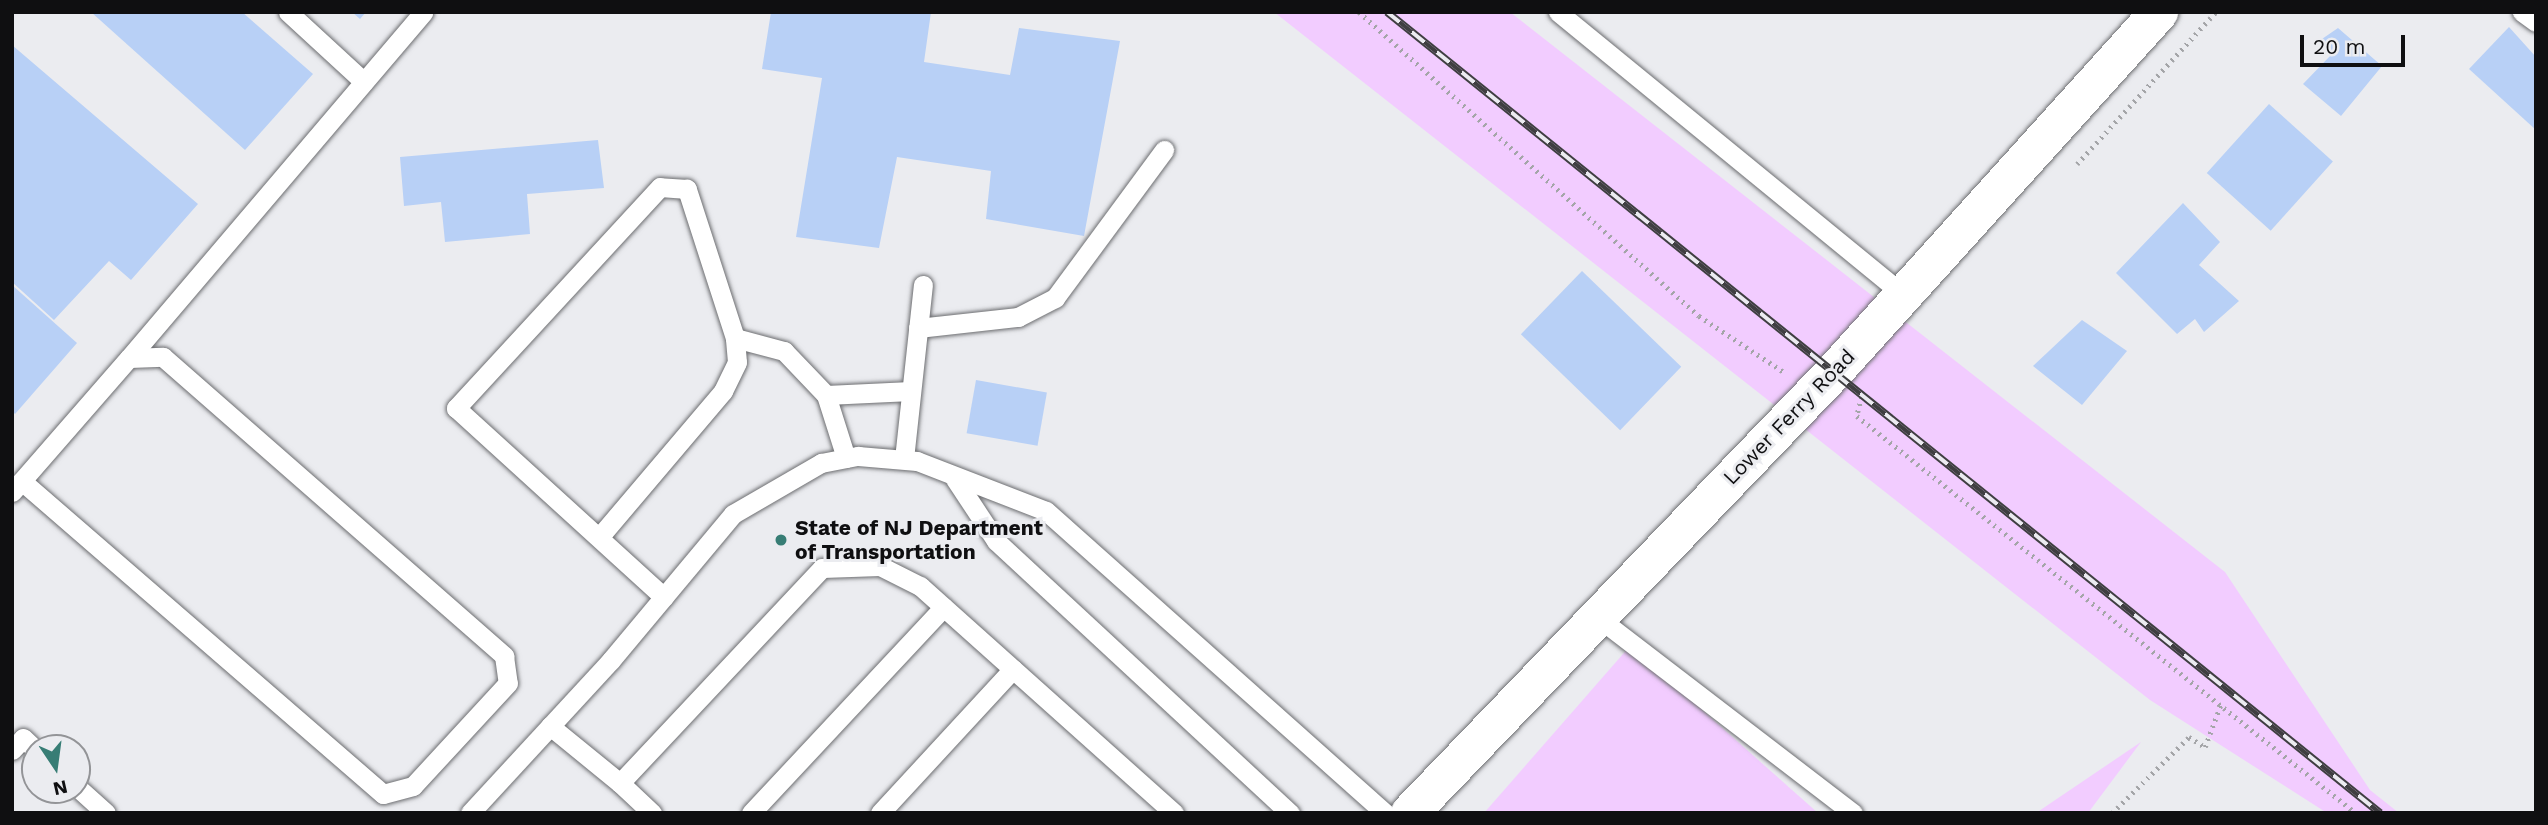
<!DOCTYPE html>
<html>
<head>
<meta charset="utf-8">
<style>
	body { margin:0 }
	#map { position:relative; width:2548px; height:825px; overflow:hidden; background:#ebecf0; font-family:"Work Sans",sans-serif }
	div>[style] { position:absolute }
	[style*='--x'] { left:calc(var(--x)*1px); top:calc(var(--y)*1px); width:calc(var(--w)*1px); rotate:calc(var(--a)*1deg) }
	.green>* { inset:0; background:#f2ccff }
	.building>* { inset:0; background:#b8d0f6; transform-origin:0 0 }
	.path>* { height:4.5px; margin-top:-2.25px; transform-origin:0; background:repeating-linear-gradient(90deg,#a4a5a8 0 2px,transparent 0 7px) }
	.roads { filter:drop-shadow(0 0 2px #6c6d70) drop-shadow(0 0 2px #6c6d70) }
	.lane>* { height:19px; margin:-9.5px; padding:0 9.5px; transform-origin:9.5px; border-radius:9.5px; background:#fff }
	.secondary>* { height:38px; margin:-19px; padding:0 19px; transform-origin:19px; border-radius:19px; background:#fff }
	.rail>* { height:8px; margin-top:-4px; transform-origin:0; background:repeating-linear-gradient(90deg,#ebecf0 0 16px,#3f3f41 0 32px); box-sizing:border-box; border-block:2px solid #3f3f41 }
	.dots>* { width:19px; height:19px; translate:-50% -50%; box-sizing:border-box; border:4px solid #ebecf0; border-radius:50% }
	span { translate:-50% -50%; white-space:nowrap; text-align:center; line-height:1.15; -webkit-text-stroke:6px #ebecf0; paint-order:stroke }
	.street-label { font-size:21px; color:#0f0f11 }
	.poi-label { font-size:21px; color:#0f0f11; font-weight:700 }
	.left { translate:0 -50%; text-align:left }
	.frame { position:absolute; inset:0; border:14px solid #0f0f11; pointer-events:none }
	.north { position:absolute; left:21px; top:734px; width:70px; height:70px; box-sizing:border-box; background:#ebecf0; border:2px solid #939497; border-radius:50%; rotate:167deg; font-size:19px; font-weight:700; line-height:28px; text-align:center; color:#0f0f11 }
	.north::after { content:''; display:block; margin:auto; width:24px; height:32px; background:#377d75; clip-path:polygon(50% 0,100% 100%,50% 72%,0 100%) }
	.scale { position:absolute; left:2300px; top:35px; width:105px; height:32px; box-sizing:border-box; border:4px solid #0f0f11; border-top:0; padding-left:9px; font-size:21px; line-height:24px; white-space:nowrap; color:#0f0f11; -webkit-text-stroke:5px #ebecf0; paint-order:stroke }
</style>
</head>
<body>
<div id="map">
	<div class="green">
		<div style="clip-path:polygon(1274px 12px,1510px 12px,2225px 572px,2370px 790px,2399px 813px,2327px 813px,2150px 700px)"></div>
		<div style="clip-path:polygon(1630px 646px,1818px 813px,1484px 813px)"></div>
		<div style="clip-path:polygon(2141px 742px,2088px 813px,2036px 813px)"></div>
	</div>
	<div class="building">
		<div style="clip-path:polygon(91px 12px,242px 12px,313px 74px,245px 150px)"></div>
		<div style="clip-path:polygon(352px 12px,366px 12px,360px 19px)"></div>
		<div style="clip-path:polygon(771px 12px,931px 12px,924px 62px,1010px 75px,1019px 28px,1120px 41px,1084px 236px,986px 219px,991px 171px,897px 157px,879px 248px,796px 237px,822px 78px,762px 69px)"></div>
		<div style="clip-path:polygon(2509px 27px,2536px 57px,2536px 130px,2469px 69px)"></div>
		<div style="clip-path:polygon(2338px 28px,2382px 66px,2341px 116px,2303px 84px,2331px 55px,2319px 41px)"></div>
		<div style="clip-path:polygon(12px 45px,198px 204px,131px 280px,109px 261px,54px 320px,12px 282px)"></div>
		<div style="left:2269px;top:104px;width:86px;height:93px;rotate:42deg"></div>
		<div style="clip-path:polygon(598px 140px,604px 188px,527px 194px,530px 234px,445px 242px,441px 202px,404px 206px,400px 157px)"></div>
		<div style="clip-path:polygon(2183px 203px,2220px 242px,2199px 265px,2239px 301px,2204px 332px,2195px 319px,2177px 334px,2116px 273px)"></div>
		<div style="left:1582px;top:271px;width:138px;height:88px;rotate:44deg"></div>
		<div style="clip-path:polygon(12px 285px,77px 343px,15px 414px,12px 411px)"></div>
		<div style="clip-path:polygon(2082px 320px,2127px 351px,2082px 405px,2033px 366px)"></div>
		<div style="left:976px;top:380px;width:72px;height:54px;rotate:10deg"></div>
	</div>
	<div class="path">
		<div style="--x:1359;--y:12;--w:456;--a:41.8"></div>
		<div style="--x:1699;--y:316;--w:102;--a:33.4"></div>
		<div style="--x:2077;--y:164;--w:206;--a:-47.6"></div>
		<div style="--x:1862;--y:397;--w:20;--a:105"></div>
		<div style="--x:1857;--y:416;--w:638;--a:38.51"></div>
		<div style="--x:2112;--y:813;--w:108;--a:-44.6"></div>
		<div style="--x:2189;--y:737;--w:19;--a:32"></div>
		<div style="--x:2205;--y:747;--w:46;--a:-69.6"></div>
	</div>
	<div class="roads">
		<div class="lane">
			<div style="--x:288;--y:12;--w:103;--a:42.6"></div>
			<div style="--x:1558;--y:12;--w:447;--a:39.3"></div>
			<div style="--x:2522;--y:12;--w:17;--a:36"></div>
			<div style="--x:918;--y:328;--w:101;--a:-6.3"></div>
			<div style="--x:1018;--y:317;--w:42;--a:-27.2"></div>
			<div style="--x:1055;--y:298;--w:184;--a:-53.6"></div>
			<div style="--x:735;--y:338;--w:51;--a:14.9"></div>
			<div style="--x:784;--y:351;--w:61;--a:46.3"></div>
			<div style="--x:129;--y:358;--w:454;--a:-49.6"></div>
			<div style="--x:846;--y:458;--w:66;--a:-107.6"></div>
			<div style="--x:826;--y:395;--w:85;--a:-2.7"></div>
			<div style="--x:904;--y:459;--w:175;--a:-83.8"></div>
			<div style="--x:955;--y:479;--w:74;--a:56.5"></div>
			<div style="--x:996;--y:541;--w:401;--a:42.8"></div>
			<div style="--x:12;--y:492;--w:178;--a:-48.9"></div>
			<div style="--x:129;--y:358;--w:34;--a:-2"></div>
			<div style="--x:163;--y:357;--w:454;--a:41.2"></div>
			<div style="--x:504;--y:656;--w:27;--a:82"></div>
			<div style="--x:508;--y:683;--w:140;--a:132.7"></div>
			<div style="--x:413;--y:786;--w:31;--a:165"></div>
			<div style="--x:383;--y:794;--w:478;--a:-139.1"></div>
			<div style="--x:601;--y:535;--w:189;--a:-49.7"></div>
			<div style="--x:723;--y:391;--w:32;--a:-64"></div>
			<div style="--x:737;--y:362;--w:24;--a:-95"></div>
			<div style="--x:735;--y:338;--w:157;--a:-107.9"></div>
			<div style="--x:687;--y:189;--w:27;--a:-176"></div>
			<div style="--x:660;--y:187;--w:301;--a:132.7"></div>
			<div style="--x:456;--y:408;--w:281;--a:42.3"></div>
			<div style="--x:1596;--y:616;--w:324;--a:37.5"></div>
			<div style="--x:550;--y:726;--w:90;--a:39.2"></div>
			<div style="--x:620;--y:783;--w:295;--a:-46.8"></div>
			<div style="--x:822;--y:568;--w:58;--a:-2"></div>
			<div style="--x:880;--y:566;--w:45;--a:26.6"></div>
			<div style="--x:920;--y:586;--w:341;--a:41.8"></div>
			<div style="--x:12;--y:750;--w:16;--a:-47"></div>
			<div style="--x:23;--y:738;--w:16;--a:43"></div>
			<div style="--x:620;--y:783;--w:44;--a:43.2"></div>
			<div style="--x:77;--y:787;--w:39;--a:42"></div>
			<div style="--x:470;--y:813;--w:208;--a:-47.3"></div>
			<div style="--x:611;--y:660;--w:190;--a:-50.1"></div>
			<div style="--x:733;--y:514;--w:102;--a:-30.1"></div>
			<div style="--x:821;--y:463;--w:38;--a:-11"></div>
			<div style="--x:858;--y:456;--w:59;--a:4.8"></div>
			<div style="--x:917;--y:461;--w:138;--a:21.2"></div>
			<div style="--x:1046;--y:511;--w:454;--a:41.7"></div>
			<div style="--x:751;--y:813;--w:282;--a:-46.9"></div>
			<div style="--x:880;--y:813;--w:196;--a:-47.3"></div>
		</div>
		<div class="secondary">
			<div style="--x:1410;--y:813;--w:612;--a:-46.13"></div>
			<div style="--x:1834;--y:372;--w:485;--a:-47.9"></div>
		</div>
	</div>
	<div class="rail">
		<div style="--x:1387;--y:12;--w:1276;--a:38.89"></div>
	</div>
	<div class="dots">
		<div style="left:781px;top:540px;background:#377d75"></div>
	</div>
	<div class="street-label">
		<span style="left:1789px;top:417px;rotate:-46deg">Lower Ferry Road</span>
	</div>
	<div class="poi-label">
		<span class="left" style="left:795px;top:540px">State of NJ Department<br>of Transportation</span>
	</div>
	<div class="frame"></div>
	<div class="north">N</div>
	<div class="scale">20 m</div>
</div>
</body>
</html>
